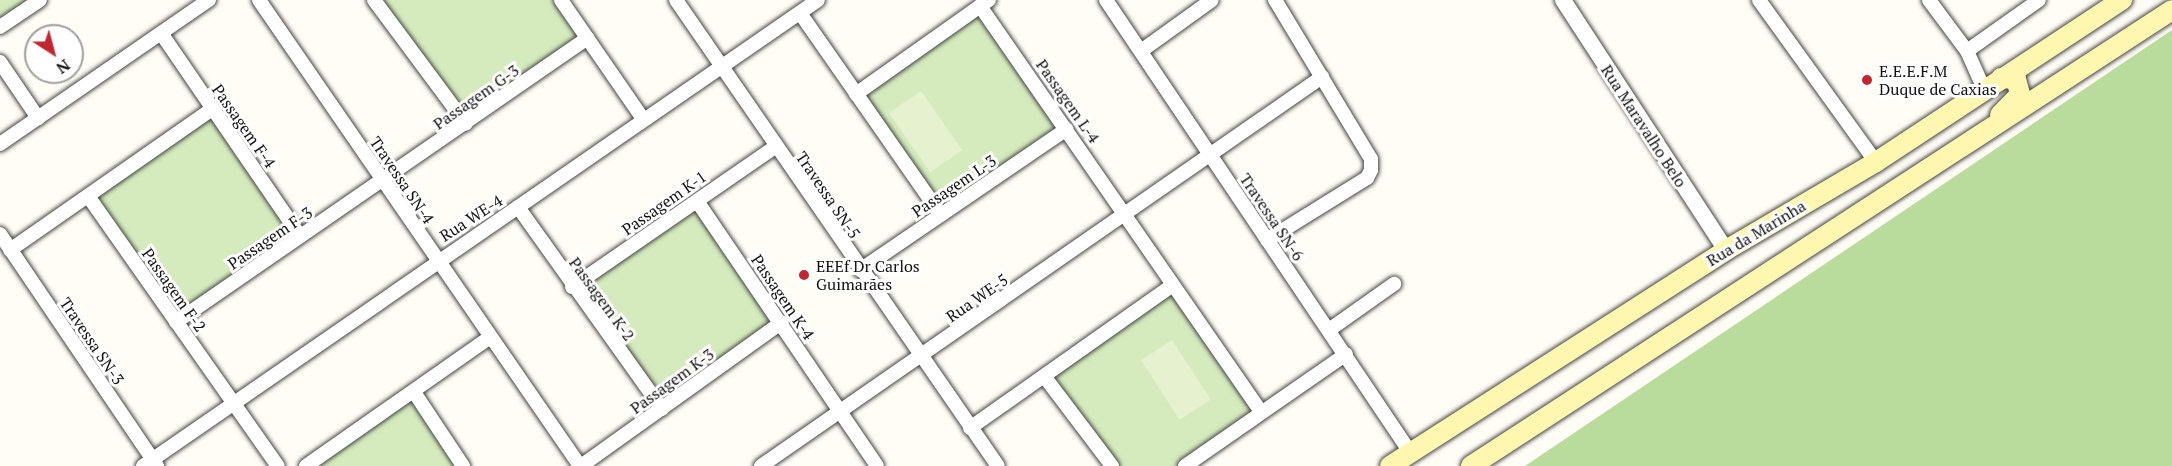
<!DOCTYPE html>
<html>
<head>
<meta charset="utf-8">
<style>
	body { margin:0 }
	#map { position:relative; width:2172px; height:466px; overflow:hidden; background:#fffdf5; font-family:"PT Serif",serif }
	div>[style] { position:absolute }
	[style*='--x'] { left:calc(var(--x)*1px); top:calc(var(--y)*1px); width:calc(var(--w)*1px); rotate:calc(var(--a)*1deg) }
	.green>* { inset:0; background:#d5ebbd; transform-origin:0 0 }
	.forest>* { inset:0; background:#b9dc9c }
	.pitch>* { inset:0; background:#e6f2cf; transform-origin:0 0 }
	.roads { filter:drop-shadow(0 0 2px #444) drop-shadow(0 0 2px #444) }
	.minor>* { height:14px; margin:-7px; padding:0 7px; transform-origin:7px; border-radius:7px; background:#fff }
	.tertiary>* { height:16px; margin:-8px; padding:0 8px; transform-origin:8px; border-radius:8px; background:#fff }
	.secondary>* { height:20px; margin:-10px; padding:0 10px; transform-origin:10px; border-radius:10px; background:#fff6b0 }
	.dots>* { width:16px; height:16px; translate:-50% -50%; box-sizing:border-box; border:3px solid #fff; border-radius:50% }
	span { translate:-50% -50%; white-space:nowrap; text-align:center; line-height:1.15; -webkit-text-stroke:6px #fff; paint-order:stroke }
	.poi-label { font-size:16px; color:#111 }
	.left { translate:0 -50%; text-align:left }
	.street-label { font-size:16px; color:#111 }
	.north { position:absolute; left:24px; top:24px; width:60px; height:60px; box-sizing:border-box; background:#fff; border:2px solid #a0a0a0; border-radius:50%; rotate:144deg; font-size:16px; font-weight:700; line-height:24px; text-align:center; color:#111 }
	.north::after { content:''; display:block; margin:auto; width:21px; height:27px; background:#c4262e; clip-path:polygon(50% 0,100% 100%,50% 72%,0 100%) }
</style>
</head>
<body>
<div id="map">
	<div class="green">
		<div style="clip-path:polygon(0 0,40px 0,0 27px)"></div>
		<div style="clip-path:polygon(374px 0,561px 0,587px 38px,466px 124px)"></div>
		<div style="left:980px;top:6px;width:151px;height:152px;rotate:55deg"></div>
		<div style="left:212px;top:109px;width:155px;height:151px;rotate:55deg"></div>
		<div style="left:697px;top:201px;width:148px;height:152px;rotate:55deg"></div>
		<div style="clip-path:polygon(1171px 286px,1261px 412px,1185px 466px,1112px 466px,1044px 376px)"></div>
		<div style="clip-path:polygon(414px 392px,463px 466px,306px 466px)"></div>
	</div>
	<div class="forest">
		<div style="clip-path:polygon(2172px 30px,2172px 466px,1525px 466px)"></div>
	</div>
	<div class="pitch">
		<div style="left:921px;top:91px;width:72px;height:39px;rotate:55deg"></div>
		<div style="left:1172px;top:340px;width:71px;height:37px;rotate:57deg"></div>
	</div>
	<div class="roads">
		<div class="minor">
			<div style="--x:259;--y:0;--w:566;--a:55.44"></div>
			<div style="--x:374;--y:0;--w:154;--a:53.4"></div>
			<div style="--x:561;--y:0;--w:145;--a:55.4"></div>
			<div style="--x:676;--y:0;--w:566;--a:55.36"></div>
			<div style="--x:1106;--y:0;--w:545;--a:56.08"></div>
			<div style="--x:1759;--y:0;--w:200;--a:54.2"></div>
			<div style="--x:1929;--y:0;--w:64;--a:53.3"></div>
			<div style="--x:1967;--y:51;--w:42;--a:65.9"></div>
			<div style="--x:980;--y:6;--w:494;--a:55.3"></div>
			<div style="--x:800;--y:13;--w:246;--a:55.1"></div>
			<div style="--x:0;--y:27;--w:48;--a:-34"></div>
			<div style="--x:161;--y:33;--w:246;--a:55.6"></div>
			<div style="--x:1141;--y:51;--w:87;--a:-35.7"></div>
			<div style="--x:1967;--y:51;--w:88;--a:-35.3"></div>
			<div style="--x:0;--y:62;--w:68;--a:55.8"></div>
			<div style="--x:856;--y:94;--w:163;--a:-35.3"></div>
			<div style="--x:0;--y:144;--w:254;--a:-34.6"></div>
			<div style="--x:88;--y:196;--w:330;--a:54.9"></div>
			<div style="--x:697;--y:201;--w:320;--a:55.8"></div>
			<div style="--x:518;--y:207;--w:248;--a:54.5"></div>
			<div style="--x:0;--y:234;--w:280;--a:55.9"></div>
			<div style="--x:1267;--y:240;--w:118;--a:-31.8"></div>
			<div style="--x:1367;--y:178;--w:9;--a:-63"></div>
			<div style="--x:1371;--y:170;--w:11;--a:-90"></div>
			<div style="--x:1371;--y:159;--w:186;--a:-121.1"></div>
			<div style="--x:10;--y:250;--w:246;--a:-34.9"></div>
			<div style="--x:860;--y:270;--w:250;--a:-34.3"></div>
			<div style="--x:572;--y:287;--w:247;--a:-34.6"></div>
			<div style="--x:176;--y:322;--w:500;--a:-34.6"></div>
			<div style="--x:1329;--y:330;--w:80;--a:-35.3"></div>
			<div style="--x:1044;--y:376;--w:113;--a:52.9"></div>
			<div style="--x:414;--y:392;--w:89;--a:56.5"></div>
			<div style="--x:970;--y:428;--w:246;--a:-35.2"></div>
			<div style="--x:143;--y:466;--w:820;--a:-34.62"></div>
			<div style="--x:306;--y:466;--w:225;--a:-35"></div>
			<div style="--x:581;--y:466;--w:247;--a:-35.6"></div>
			<div style="--x:761;--y:466;--w:683;--a:-34.74"></div>
			<div style="--x:1185;--y:466;--w:196;--a:-34.8"></div>
		</div>
		<div class="tertiary">
			<div style="--x:1563;--y:0;--w:298;--a:56.9"></div>
		</div>
		<div class="secondary">
			<div style="--x:2000;--y:115;--w:29;--a:-46"></div>
			<div style="--x:2020;--y:94;--w:16;--a:-105"></div>
			<div style="--x:2016;--y:79;--w:15;--a:-176"></div>
			<div style="--x:1390;--y:466;--w:399;--a:-32.7"></div>
			<div style="--x:1726;--y:250;--w:174;--a:-30.4"></div>
			<div style="--x:1876;--y:162;--w:295;--a:-33.4"></div>
			<div style="--x:1471;--y:466;--w:836;--a:-33.04"></div>
		</div>
	</div>
	<div class="dots">
		<div style="left:1867px;top:80px;background:#c4262e"></div>
		<div style="left:804px;top:275px;background:#c4262e"></div>
	</div>
	<div class="poi-label">
		<span class="left" style="left:1879px;top:80px">E.E.E.F.M<br>Duque de Caxias</span>
		<span class="left" style="left:816px;top:275px">EEEf Dr Carlos<br>Guimarães</span>
	</div>
	<div class="street-label">
		<span style="left:476px;top:97px;rotate:-35deg">Passagem G-3</span>
		<span style="left:1068px;top:101px;rotate:55deg">Passagem L-4</span>
		<span style="left:244px;top:126px;rotate:55deg">Passagem F-4</span>
		<span style="left:1644px;top:126px;rotate:57deg">Rua Maravalho Belo</span>
		<span style="left:402px;top:180px;rotate:56deg">Travessa SN-4</span>
		<span style="left:954px;top:186px;rotate:-34deg">Passagem L-3</span>
		<span style="left:828px;top:195px;rotate:56deg">Travessa SN-5</span>
		<span style="left:664px;top:203px;rotate:-35deg">Passagem K-1</span>
		<span style="left:1272px;top:217px;rotate:56deg">Travessa SN-6</span>
		<span style="left:471px;top:218px;rotate:-33deg">Rua WE-4</span>
		<span style="left:1756px;top:233px;rotate:-31deg">Rua da Marinha</span>
		<span style="left:270px;top:238px;rotate:-34deg">Passagem F-3</span>
		<span style="left:174px;top:290px;rotate:55deg">Passagem F-2</span>
		<span style="left:783px;top:297px;rotate:56deg">Passagem K-4</span>
		<span style="left:977px;top:298px;rotate:-35deg">Rua WE-5</span>
		<span style="left:602px;top:299px;rotate:54deg">Passagem K-2</span>
		<span style="left:92px;top:341px;rotate:56deg">Travessa SN-3</span>
		<span style="left:672px;top:381px;rotate:-36deg">Passagem K-3</span>
	</div>
	<div class="north">N</div>
</div>
</body>
</html>
